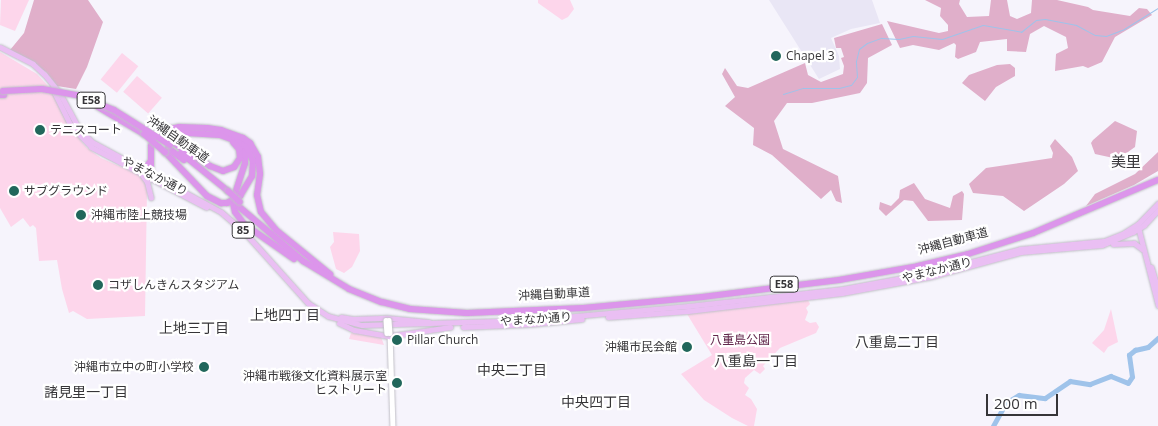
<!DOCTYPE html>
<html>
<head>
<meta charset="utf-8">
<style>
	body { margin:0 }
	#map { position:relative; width:1158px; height:426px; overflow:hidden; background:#f6f4fc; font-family:"Open Sans","Noto Sans JP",sans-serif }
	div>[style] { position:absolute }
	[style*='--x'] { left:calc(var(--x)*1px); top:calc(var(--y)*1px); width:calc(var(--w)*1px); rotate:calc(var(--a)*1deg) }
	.built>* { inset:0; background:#e9e6f5 }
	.green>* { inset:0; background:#fdd6eb; transform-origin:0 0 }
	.forest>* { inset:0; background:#e0afca }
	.stream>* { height:1px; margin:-0.5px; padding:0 0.5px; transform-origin:0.5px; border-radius:0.5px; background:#9fc3ea }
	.river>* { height:4.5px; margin:-2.25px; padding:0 2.25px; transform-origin:2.25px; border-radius:2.25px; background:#9fc3ea }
	.roads { filter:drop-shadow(0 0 1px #c1c0c7) drop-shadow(0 0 1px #c1c0c7) }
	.secondary>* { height:4.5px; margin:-2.25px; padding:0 2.25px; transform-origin:2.25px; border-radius:2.25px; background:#fff }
	.primary>* { height:5px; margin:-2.5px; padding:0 2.5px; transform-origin:2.5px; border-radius:2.5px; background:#eabff3 }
	.motorway>* { height:6px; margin:-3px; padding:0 3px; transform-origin:3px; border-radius:3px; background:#dc95eb }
	.bridges { filter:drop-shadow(0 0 1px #c1c0c7) drop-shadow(0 0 1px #c1c0c7) }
	.secondary-bridge>* { height:4.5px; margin:-2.25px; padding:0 2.25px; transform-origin:2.25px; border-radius:2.25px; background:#fff }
	.motorway-bridge>* { height:6px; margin:-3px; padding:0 3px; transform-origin:3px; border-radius:3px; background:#dc95eb }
	.dots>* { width:14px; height:14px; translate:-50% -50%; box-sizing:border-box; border:2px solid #fff; border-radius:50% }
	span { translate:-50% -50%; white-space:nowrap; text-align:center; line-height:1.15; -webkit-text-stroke:4.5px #fff; paint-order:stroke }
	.shield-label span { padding:1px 4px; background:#fff; border:1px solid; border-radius:4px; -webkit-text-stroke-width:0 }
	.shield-label { font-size:11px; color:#363538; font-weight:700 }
	.poi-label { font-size:12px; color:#363538 }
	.left { translate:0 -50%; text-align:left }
	.right { translate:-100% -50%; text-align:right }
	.street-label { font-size:12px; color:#363538 }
	.park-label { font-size:12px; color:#62274c }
	.neighbourhood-label { font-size:14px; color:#363538 }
	.quarter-label { font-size:15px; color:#363538 }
	.scale { position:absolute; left:986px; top:394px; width:72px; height:22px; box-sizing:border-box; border:2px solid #363538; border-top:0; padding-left:6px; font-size:15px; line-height:18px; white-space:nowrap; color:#363538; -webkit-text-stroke:4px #fff; paint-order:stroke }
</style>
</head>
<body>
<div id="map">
	<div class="built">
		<div style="clip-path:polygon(769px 0,872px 0,880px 23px,851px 29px,831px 38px,839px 56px,840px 69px,819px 79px)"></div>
	</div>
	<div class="green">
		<div style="clip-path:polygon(1px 0,29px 0,15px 31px,0 25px)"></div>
		<div style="clip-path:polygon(538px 0,570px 0,574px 9px,568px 17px,562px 20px,538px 3px)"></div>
		<div style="clip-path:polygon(0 52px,37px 74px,49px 87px,70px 128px,87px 148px,101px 158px,139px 175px,145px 182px,147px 190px,145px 316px,87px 319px,73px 311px,69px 313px,62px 289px,57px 260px,39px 261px,36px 228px,33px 225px,30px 227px,23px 218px,11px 227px,0 208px)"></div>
		<div style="left:122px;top:53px;width:21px;height:34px;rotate:39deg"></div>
		<div style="left:137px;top:76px;width:33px;height:21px;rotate:41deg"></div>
		<div style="clip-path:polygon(333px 232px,359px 234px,360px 251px,352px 267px,344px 273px,336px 269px,330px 247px,334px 242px)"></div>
		<div style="clip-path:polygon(808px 300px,810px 304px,806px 308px,808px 312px,805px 320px,810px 323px,816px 322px,819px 327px,816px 333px,780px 348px,763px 366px,765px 369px,760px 374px,754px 370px,745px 378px,744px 383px,749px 388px,745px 395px,751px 399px,757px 409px,754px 426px,748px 426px,732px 418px,704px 400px,681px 374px,712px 355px,687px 314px)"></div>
		<div style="clip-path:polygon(1111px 309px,1118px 342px,1108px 347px,1104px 353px,1092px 343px,1104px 330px)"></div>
		<div style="clip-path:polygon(351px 333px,381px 337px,384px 345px,349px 339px)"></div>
	</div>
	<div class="forest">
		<div style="clip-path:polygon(34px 0,88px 0,103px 22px,87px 67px,76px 89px,57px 86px,46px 72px,10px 50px,24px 33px)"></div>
		<div style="clip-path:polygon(925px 0,960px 0,959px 4px,967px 17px,989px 16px,991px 0,1007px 0,1010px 16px,1017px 19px,1031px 13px,1032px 0,1057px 0,1088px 7px,1093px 10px,1130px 16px,1139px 8px,1147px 9px,1152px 15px,1115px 37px,1102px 62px,1088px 68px,1083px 66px,1055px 71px,1056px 54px,1068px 48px,1066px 37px,1044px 26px,1030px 34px,1026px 52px,1007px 51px,1007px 39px,980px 42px,976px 52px,958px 59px,955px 57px,956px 45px,954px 43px,939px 50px,913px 45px,900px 48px,887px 21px,939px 33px,948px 31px,948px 25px,940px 16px,941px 8px)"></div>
		<div style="clip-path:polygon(882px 24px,892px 45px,868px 58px,867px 83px,860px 93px,812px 103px,787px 103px,774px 121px,783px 149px,838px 176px,842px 203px,836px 201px,831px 190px,821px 199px,772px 155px,753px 145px,754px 128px,725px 106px,735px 97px,722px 74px,725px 68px,737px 86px,748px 88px,805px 63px,808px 75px,821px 82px,843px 74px,844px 66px,841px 58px,844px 57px,841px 48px,836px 48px,834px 38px)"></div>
		<div style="clip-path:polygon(1010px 64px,1015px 68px,1015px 76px,996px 87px,985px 101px,962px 83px,969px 75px,997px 65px)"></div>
		<div style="clip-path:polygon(1115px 121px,1137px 131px,1135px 147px,1118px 159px,1095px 154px,1091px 143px,1093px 140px)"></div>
		<div style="clip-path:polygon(1055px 139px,1072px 157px,1078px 171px,1064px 184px,1024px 211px,1003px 196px,973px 193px,969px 184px,986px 168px,1052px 158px,1053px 153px,1050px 146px)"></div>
		<div style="clip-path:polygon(1158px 152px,1158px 171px,1134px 185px,1086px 206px,1095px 194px,1135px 174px)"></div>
		<div style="clip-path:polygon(914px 183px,925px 199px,950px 208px,953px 196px,962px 191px,964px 194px,962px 220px,928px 221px,913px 201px,904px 200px,886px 216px,879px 209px,880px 202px,891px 206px,899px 198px,900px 190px)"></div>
	</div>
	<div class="stream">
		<div style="--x:783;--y:94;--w:21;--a:-17"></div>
		<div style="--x:803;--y:88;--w:36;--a:0"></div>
		<div style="--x:839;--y:88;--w:12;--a:-14"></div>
		<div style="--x:851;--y:85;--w:10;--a:-53"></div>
		<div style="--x:857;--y:77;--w:16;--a:-94"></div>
		<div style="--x:856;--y:61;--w:12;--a:-76"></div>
		<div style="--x:859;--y:49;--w:10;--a:-37"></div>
		<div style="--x:867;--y:43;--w:15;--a:-20"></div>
		<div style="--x:881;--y:38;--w:18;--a:3"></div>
		<div style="--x:899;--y:39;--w:14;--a:-12"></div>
		<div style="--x:913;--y:36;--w:29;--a:6"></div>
		<div style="--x:942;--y:39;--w:43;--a:-18.9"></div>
		<div style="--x:983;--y:25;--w:39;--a:10"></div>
		<div style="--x:1021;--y:32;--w:19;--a:-39"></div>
		<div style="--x:1036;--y:20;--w:9;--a:-6"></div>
		<div style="--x:1045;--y:19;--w:32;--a:11"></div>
		<div style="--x:1076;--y:25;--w:21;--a:28"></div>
		<div style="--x:1095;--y:35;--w:11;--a:5"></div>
		<div style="--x:1106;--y:36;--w:19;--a:-21"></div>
		<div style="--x:1124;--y:29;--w:40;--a:-32"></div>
	</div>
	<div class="river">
		<div style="--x:993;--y:426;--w:26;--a:-61"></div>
		<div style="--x:1006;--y:403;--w:15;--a:-32"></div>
		<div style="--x:1019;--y:395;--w:26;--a:7"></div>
		<div style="--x:1045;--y:398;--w:30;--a:-34"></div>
		<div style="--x:1070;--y:381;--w:20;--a:9"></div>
		<div style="--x:1090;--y:384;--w:22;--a:-21"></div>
		<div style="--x:1111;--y:376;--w:18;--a:22"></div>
		<div style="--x:1128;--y:383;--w:7;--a:-56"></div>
		<div style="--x:1132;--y:377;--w:22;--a:-98"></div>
		<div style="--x:1129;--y:355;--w:8;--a:-40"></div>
		<div style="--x:1135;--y:350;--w:13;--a:-13"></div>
		<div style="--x:1148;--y:347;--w:13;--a:-42"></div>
	</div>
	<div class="roads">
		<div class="secondary">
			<div style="--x:390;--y:333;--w:93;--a:88.2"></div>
		</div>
		<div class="primary">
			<div style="--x:0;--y:47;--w:37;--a:27"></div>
			<div style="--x:33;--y:64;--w:16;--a:43"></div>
			<div style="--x:45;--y:75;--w:22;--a:51"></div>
			<div style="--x:59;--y:92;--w:42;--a:61.6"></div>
			<div style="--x:79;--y:129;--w:18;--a:45"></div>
			<div style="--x:92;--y:142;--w:147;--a:28.5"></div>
			<div style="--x:221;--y:212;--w:33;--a:41"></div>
			<div style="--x:246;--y:234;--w:93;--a:48.1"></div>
			<div style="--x:308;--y:303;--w:24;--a:33"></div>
			<div style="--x:328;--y:316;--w:35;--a:15"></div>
			<div style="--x:362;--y:325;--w:168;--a:-1.7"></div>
			<div style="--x:530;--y:320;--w:159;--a:-5.1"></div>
			<div style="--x:688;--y:306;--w:155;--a:-6.3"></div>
			<div style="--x:842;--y:289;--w:87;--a:-10.5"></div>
			<div style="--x:928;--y:273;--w:95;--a:-14.6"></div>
			<div style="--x:1020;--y:249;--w:84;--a:-5.4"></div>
			<div style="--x:1104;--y:241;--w:19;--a:-21"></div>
			<div style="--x:1122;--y:234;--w:19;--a:-32"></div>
			<div style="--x:1138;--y:224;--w:29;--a:-46"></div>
			<div style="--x:52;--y:88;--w:42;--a:63.4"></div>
			<div style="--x:71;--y:126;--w:29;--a:46"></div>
			<div style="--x:91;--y:147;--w:130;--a:27.6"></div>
			<div style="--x:142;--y:175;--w:9;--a:54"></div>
			<div style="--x:147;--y:182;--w:16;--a:76"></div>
			<div style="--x:1138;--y:227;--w:81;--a:75.6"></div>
			<div style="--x:1113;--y:244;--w:21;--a:-3"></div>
			<div style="--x:1134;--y:243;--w:10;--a:37"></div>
			<div style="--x:1151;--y:267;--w:24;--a:73"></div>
			<div style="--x:341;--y:317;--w:12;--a:9"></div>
			<div style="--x:353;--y:319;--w:35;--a:-2"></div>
			<div style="--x:388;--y:318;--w:41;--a:5.6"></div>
			<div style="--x:608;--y:317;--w:80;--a:-4.3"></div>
			<div style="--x:688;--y:311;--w:155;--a:-6.7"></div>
			<div style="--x:842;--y:293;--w:88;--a:-10.4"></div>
			<div style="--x:929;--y:277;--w:95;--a:-15.2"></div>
			<div style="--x:1021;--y:252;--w:81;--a:-4.9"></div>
			<div style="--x:1102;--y:245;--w:34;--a:-23"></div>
			<div style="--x:1133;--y:232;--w:13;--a:-32"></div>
			<div style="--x:1144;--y:225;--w:21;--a:-47"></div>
			<div style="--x:339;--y:323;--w:17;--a:25"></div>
			<div style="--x:354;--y:330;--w:36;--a:10"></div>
			<div style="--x:389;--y:336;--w:62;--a:-8.4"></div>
			<div style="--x:463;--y:327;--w:68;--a:-2.5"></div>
			<div style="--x:531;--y:324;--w:51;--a:-5.6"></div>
		</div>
		<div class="motorway">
			<div style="--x:0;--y:95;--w:4;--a:0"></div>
			<div style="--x:98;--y:107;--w:53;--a:30.4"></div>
			<div style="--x:172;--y:132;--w:48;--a:3.6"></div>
			<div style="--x:220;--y:135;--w:20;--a:20"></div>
			<div style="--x:239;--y:142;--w:11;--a:56"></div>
			<div style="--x:245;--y:151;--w:12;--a:90"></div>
			<div style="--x:245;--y:163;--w:38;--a:108"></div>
			<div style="--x:172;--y:142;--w:45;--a:32.3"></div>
			<div style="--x:210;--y:166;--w:14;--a:21"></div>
			<div style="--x:223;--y:171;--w:12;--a:-20"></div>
			<div style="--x:234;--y:167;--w:11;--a:-56"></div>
			<div style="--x:240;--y:158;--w:9;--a:-96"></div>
			<div style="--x:239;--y:149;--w:9;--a:-131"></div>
			<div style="--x:168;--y:148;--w:20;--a:37"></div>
			<div style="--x:165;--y:152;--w:61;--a:46.3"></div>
			<div style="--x:207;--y:196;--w:16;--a:27"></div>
			<div style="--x:221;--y:203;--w:6;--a:0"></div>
			<div style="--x:227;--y:203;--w:15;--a:-28"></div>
			<div style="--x:240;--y:196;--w:23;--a:-59"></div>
			<div style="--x:252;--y:176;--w:15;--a:-86"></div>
			<div style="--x:253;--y:161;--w:20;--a:-114"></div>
			<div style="--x:181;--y:153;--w:60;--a:39"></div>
			<div style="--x:138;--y:168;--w:9;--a:-13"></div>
			<div style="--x:147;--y:166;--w:5;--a:-53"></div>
			<div style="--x:151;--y:178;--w:32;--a:-90"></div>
			<div style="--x:151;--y:146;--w:8;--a:-67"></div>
			<div style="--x:154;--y:139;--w:13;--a:-42"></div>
			<div style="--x:164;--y:130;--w:15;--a:-11"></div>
			<div style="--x:179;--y:127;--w:28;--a:2"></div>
			<div style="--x:207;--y:128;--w:14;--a:8"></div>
			<div style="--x:221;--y:130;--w:23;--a:20"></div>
			<div style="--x:243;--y:138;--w:9;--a:36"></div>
			<div style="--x:250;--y:143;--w:16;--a:60"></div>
			<div style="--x:258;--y:157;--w:17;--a:83"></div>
			<div style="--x:260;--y:174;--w:21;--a:98"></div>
			<div style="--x:257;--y:195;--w:17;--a:77"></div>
			<div style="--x:261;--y:212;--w:23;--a:50"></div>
			<div style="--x:276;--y:230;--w:70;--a:39.2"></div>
			<div style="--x:233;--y:203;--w:9;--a:77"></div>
			<div style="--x:235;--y:212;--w:15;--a:53"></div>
			<div style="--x:244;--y:224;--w:61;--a:35"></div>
			<div style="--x:237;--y:205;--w:87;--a:40.3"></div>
			<div style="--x:303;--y:261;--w:54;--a:31.3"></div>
			<div style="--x:349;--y:289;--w:35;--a:22"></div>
			<div style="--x:382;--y:302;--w:29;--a:14"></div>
			<div style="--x:410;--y:309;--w:57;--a:4"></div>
			<div style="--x:467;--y:313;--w:116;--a:-2.5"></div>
			<div style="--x:583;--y:308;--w:120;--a:-5.3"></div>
			<div style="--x:702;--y:297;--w:138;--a:-7.1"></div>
			<div style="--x:839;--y:280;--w:80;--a:-10"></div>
			<div style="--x:918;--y:266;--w:51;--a:-13.5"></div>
			<div style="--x:968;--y:254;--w:68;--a:-17.9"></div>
			<div style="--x:1033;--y:233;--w:136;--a:-23"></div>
		</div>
	</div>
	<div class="bridges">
		<div class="secondary-bridge">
			<div style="--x:386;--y:320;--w:13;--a:86"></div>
			<div style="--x:389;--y:320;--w:13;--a:86"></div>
		</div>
		<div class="motorway-bridge">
			<div style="--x:3;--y:91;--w:39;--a:-3"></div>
			<div style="--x:42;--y:89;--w:36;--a:10"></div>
			<div style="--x:77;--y:95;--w:40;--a:22"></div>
			<div style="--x:114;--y:110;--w:66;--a:32"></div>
			<div style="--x:144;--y:134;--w:28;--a:41"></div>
			<div style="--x:228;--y:191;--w:16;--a:43"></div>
		</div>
	</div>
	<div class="dots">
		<div style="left:776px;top:56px;background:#21675b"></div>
		<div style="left:40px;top:130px;background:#21675b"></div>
		<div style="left:14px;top:191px;background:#21675b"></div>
		<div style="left:81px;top:215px;background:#21675b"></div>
		<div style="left:98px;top:285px;background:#21675b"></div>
		<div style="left:397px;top:340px;background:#21675b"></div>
		<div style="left:687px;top:347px;background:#21675b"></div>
		<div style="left:204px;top:367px;background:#21675b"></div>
		<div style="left:397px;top:383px;background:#21675b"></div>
	</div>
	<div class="shield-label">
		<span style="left:91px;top:100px">E58</span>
		<span style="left:243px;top:230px">85</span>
		<span style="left:784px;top:284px">E58</span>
	</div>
	<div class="poi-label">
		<span class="left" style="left:786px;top:56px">Chapel 3</span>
		<span class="left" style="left:50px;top:130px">テニスコート</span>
		<span class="left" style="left:24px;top:191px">サブグラウンド</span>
		<span class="left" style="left:91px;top:215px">沖縄市陸上競技場</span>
		<span class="left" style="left:108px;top:285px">コザしんきんスタジアム</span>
		<span class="left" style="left:407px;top:340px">Pillar Church</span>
		<span class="right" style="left:677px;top:347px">沖縄市民会館</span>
		<span class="right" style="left:194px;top:367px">沖縄市立中の町小学校</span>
		<span class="right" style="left:387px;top:383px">沖縄市戦後文化資料展示室<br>ヒストリート</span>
	</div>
	<div class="street-label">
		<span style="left:178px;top:139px;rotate:35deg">沖縄自動車道</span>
		<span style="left:155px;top:176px;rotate:27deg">やまなか通り</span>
		<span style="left:953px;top:241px;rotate:-15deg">沖縄自動車道</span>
		<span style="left:937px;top:270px;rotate:-14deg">やまなか通り</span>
		<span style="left:554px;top:294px;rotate:-3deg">沖縄自動車道</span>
		<span style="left:536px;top:319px;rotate:-4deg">やまなか通り</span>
	</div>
	<div class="park-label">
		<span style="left:740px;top:340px">八重島公園</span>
	</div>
	<div class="neighbourhood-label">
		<span style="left:285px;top:315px">上地四丁目</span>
		<span style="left:194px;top:328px">上地三丁目</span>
		<span style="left:897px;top:342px">八重島二丁目</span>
		<span style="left:756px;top:361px">八重島一丁目</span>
		<span style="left:512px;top:370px">中央二丁目</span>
		<span style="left:86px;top:392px">諸見里一丁目</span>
		<span style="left:596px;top:402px">中央四丁目</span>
	</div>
	<div class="quarter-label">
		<span style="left:1126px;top:162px">美里</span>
	</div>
	<div class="scale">200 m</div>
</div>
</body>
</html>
